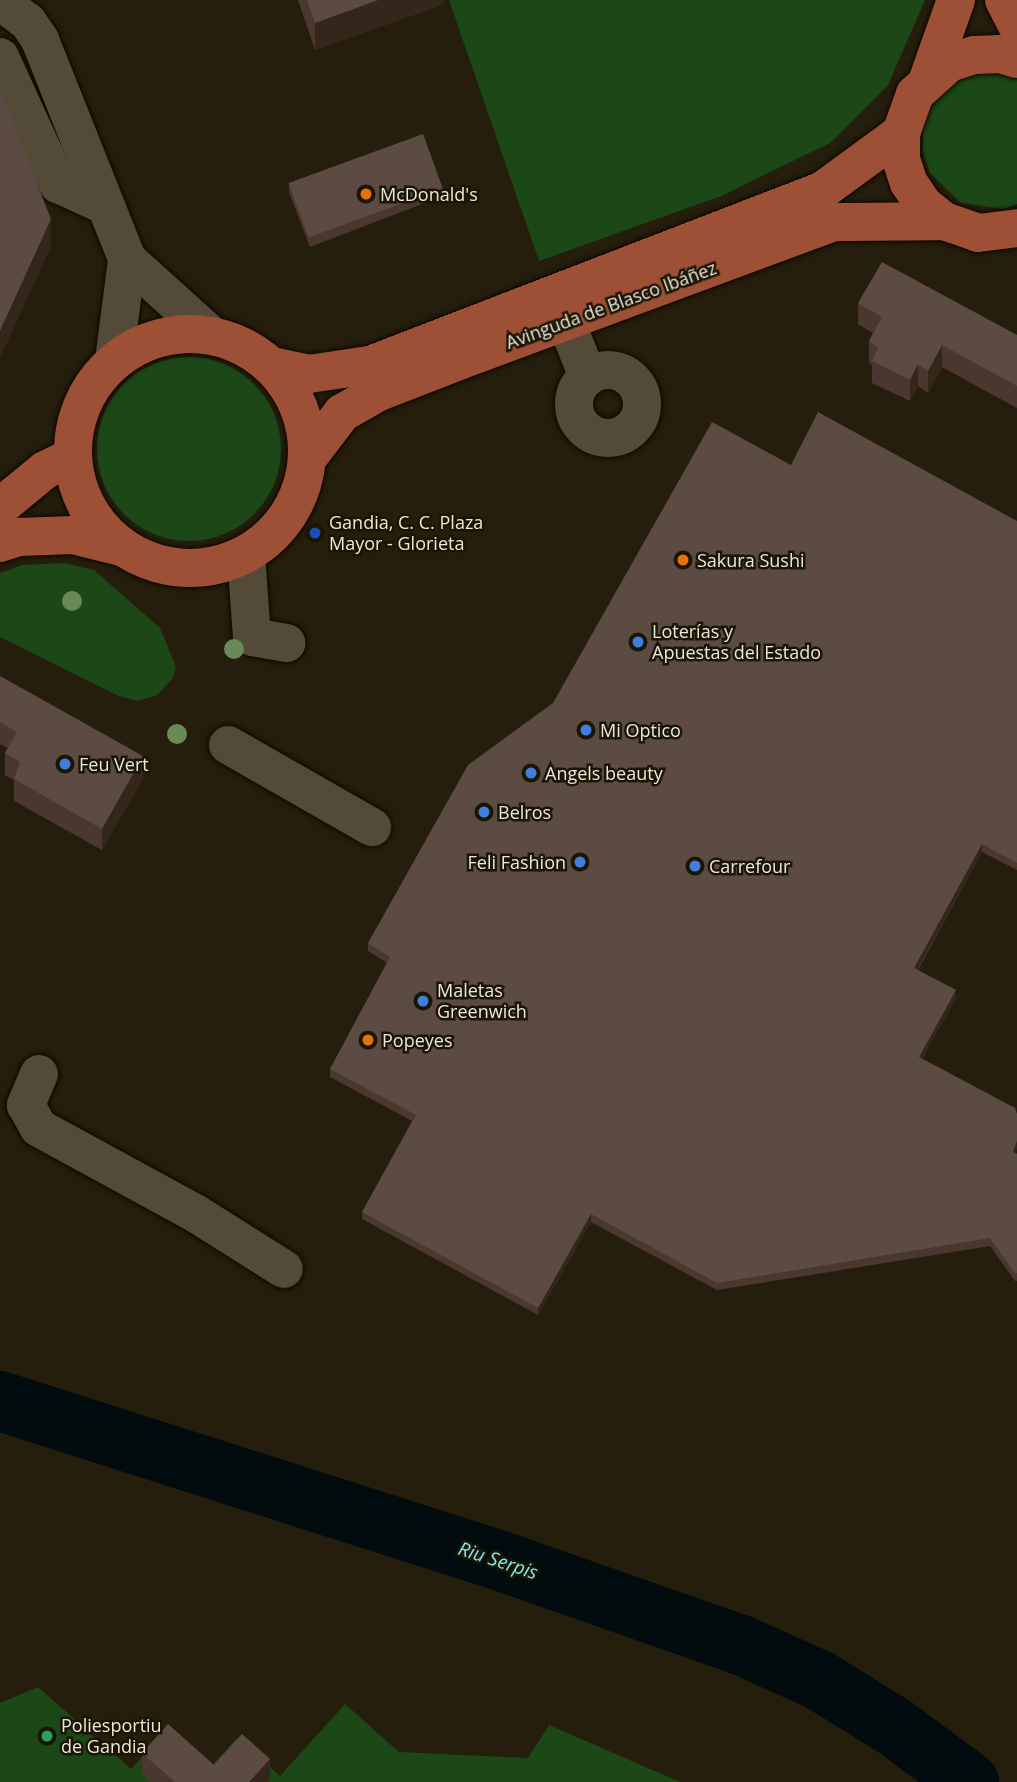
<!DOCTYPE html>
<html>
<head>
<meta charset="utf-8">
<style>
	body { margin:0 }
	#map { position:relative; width:1017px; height:1782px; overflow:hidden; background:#251e0c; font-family:"Open Sans",sans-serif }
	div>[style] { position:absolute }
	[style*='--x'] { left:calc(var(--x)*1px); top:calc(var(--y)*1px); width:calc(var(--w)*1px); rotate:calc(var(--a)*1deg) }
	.green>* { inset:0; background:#1c4717 }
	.round { border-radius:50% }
	.river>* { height:60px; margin:-30px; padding:0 30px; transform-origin:30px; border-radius:30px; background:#020b0d }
	.roads { filter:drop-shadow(0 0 2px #0e0800) drop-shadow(0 0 2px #0e0800) }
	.minor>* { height:38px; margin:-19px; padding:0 19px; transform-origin:19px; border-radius:19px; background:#534b38 }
	.minor>.ring { margin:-19px; padding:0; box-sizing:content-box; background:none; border:38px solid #534b38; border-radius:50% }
	.major>* { height:38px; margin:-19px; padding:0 19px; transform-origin:19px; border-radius:19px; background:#9e5036 }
	.major>.ring { margin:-19px; padding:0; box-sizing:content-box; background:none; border:38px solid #9e5036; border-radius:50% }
	.trees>* { width:20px; height:20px; margin:-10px; border-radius:50%; background:#678a57 }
	.wall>* { inset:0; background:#4a3830 }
	.shaded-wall>* { inset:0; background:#34261a; transform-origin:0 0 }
	.building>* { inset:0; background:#5c4b42; transform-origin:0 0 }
	.dots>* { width:19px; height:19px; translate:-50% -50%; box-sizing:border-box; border:4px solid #1b1504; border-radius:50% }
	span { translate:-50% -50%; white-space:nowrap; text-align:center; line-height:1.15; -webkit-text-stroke:5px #1b1504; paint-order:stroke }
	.poi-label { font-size:18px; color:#ece7dc }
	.left { translate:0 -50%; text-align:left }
	.right { translate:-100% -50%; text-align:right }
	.street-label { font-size:18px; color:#ece7dc }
	.water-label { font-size:19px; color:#7ee8f8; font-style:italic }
</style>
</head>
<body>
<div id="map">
	<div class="green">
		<div style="clip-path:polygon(449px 0,925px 0,888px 85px,830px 143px,721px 196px,539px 261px)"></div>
		<div style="clip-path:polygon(987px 71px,1017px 76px,1017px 204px,1004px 209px,961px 203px,930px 173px,923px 152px,923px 130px,930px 109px,944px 90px,964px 77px)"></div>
		<div class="round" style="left:97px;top:357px;width:184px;height:184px"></div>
		<div style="clip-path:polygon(65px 563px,94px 570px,160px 628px,176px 667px,173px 678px,157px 695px,138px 701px,119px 696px,0 637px,0 573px,22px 565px)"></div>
		<div style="clip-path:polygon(38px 1687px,131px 1769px,163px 1734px,206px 1772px,237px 1738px,280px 1776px,345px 1704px,399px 1752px,528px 1758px,549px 1725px,680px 1782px,0 1782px,0 1703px)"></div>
	</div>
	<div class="river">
		<div style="--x:0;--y:1401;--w:526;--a:17.71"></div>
		<div style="--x:501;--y:1561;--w:254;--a:19.3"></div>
		<div style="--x:741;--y:1645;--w:85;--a:24.2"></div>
		<div style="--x:819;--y:1680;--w:86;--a:31.7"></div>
		<div style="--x:892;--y:1725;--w:96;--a:36.5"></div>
	</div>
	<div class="roads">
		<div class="minor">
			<div style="--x:0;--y:1;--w:35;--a:37"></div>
			<div style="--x:28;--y:22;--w:22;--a:56"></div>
			<div style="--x:40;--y:40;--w:236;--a:68.3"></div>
			<div style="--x:127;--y:259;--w:113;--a:42.1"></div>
			<div style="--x:0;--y:57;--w:140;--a:65.5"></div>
			<div style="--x:58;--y:184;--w:53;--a:24.6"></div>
			<div style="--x:566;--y:322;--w:59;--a:68.2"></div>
			<div style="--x:114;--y:361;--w:103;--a:-82.7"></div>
			<div class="ring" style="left:574px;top:370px;width:30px;height:30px"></div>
			<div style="--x:246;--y:554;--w:83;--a:85.9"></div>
			<div style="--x:252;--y:637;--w:35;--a:10"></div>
			<div style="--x:228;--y:745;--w:166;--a:29.7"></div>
			<div style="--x:39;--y:1074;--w:34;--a:113"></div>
			<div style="--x:26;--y:1105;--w:26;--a:61"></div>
			<div style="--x:39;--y:1128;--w:178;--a:28.6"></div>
			<div style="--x:195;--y:1213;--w:105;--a:32.2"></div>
		</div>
		<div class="major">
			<div style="--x:1004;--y:0;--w:28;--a:63"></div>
			<div style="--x:1017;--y:59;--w:17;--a:-163"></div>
			<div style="--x:1001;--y:54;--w:27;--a:178"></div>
			<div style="--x:974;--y:55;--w:26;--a:162"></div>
			<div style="--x:949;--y:63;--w:46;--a:137.6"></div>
			<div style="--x:915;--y:94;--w:41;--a:109.7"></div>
			<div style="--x:901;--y:133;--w:26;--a:90"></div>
			<div style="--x:901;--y:159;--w:25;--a:72"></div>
			<div style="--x:909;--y:183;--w:27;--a:56"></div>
			<div style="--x:924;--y:205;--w:26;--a:39"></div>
			<div style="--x:944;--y:221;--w:36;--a:19"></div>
			<div style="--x:978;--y:233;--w:39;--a:-7"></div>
			<div style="--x:928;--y:79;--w:84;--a:-70.5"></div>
			<div class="ring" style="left:73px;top:334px;width:196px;height:196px"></div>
			<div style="--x:272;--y:366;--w:38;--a:12"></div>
			<div style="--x:309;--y:374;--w:62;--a:-8.4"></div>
			<div style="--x:370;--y:365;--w:486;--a:-21.1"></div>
			<div style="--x:823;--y:190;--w:97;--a:-36.2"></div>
			<div style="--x:307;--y:459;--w:58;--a:-52.7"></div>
			<div style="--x:342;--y:413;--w:43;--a:-29.6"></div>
			<div style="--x:379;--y:392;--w:108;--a:-21.1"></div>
			<div style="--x:480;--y:353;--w:378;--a:-20.3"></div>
			<div style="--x:835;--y:222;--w:109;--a:-0.5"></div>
			<div style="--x:0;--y:507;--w:58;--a:-39.4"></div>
			<div style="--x:45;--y:470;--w:30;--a:-26"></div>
			<div style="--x:0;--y:543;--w:20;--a:-18"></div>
			<div style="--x:19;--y:537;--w:54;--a:-2.1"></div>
			<div style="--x:73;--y:535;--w:50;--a:13.8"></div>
		</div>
	</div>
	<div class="trees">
		<div style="left:72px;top:601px"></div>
		<div style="left:234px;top:649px"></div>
		<div style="left:177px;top:734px"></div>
	</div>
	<div class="wall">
		<div style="clip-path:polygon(298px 0,444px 0,444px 4px,315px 50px)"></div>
		<div style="clip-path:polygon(289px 185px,443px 196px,310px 247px,289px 192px)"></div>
		<div style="clip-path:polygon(858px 303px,1017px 335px,1017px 408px,942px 367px,928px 393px,918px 386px,910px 401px,872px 383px,872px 365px,869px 362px,869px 341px,873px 333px,858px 324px)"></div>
		<div style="clip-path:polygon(791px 465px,1017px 521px,1017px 870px,982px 852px,918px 970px,956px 998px,922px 1059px,1017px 1154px,1017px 1281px,1015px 1281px,990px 1246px,717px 1290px,591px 1222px,538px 1315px,362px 1219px,362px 1212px,412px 1121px,330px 1077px,330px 1069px,387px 963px,368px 951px,368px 943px,553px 703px)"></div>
		<div style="clip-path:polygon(0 676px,143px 778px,102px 850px,14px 801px,14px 780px,5px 775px,5px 753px,8px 748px,0 744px)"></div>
		<div style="clip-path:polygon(142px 1753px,214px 1765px,270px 1780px,268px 1782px,151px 1782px,142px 1774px)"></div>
	</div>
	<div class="shaded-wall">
		<div style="clip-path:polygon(378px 0,444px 0,444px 4px,315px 50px,315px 23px)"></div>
		<div style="left:443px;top:188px;width:8px;height:142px;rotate:90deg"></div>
		<div style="clip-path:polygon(51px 219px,51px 247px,0 358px,0 331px)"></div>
		<div style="clip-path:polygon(942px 345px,942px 367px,928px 393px,928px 371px)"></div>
		<div style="clip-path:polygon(918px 364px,918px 386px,910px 401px,910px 380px)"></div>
		<div style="clip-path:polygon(143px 756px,143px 778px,102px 850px,102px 829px)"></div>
		<div style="clip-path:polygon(982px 844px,982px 852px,914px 975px,914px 968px)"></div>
		<div style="clip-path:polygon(956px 990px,956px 998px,919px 1064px,919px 1057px)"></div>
		<div style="clip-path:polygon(1017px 1141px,1017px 1149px,1013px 1159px,1013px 1152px)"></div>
		<div style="clip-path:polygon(591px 1214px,591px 1222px,538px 1315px,538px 1308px)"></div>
		<div style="clip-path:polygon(270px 1759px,270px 1780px,268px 1782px,249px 1782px)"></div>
	</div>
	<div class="building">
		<div style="clip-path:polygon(307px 0,378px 0,315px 23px)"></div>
		<div style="clip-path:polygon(0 90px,51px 219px,0 331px)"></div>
		<div style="left:423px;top:134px;width:58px;height:143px;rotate:70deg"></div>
		<div style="clip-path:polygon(882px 262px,1017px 335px,1017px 386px,942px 345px,928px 371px,918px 364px,910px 380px,872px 361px,878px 348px,869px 341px,882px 317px,858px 303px)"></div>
		<div style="clip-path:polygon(818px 412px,1017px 521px,1017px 863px,982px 844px,914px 968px,956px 990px,919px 1057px,1015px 1108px,1017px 1114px,1017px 1141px,1013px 1152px,1017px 1154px,1017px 1273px,1015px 1273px,990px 1238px,717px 1283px,591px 1214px,538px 1308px,362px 1212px,416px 1115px,330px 1069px,390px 957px,368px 943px,468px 765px,553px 703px,712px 422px,791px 465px)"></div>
		<div style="clip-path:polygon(0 676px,143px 756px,102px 829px,14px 779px,20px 762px,5px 753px,17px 732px,0 722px)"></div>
		<div style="clip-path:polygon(168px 1724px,214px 1765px,242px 1734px,270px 1759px,249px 1782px,175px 1782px,142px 1753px)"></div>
	</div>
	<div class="dots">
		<div style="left:366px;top:194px;background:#e8710a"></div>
		<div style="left:315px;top:533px;background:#1a4fb4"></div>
		<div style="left:683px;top:560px;background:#e8710a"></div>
		<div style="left:638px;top:642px;background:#3f7fe0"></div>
		<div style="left:586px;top:730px;background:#3f7fe0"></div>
		<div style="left:65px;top:764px;background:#3f7fe0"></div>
		<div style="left:531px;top:773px;background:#3f7fe0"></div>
		<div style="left:484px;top:812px;background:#3f7fe0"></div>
		<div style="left:580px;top:862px;background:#3f7fe0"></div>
		<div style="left:695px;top:866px;background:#3f7fe0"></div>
		<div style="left:423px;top:1001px;background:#3f7fe0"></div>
		<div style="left:368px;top:1040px;background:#e8710a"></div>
		<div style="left:47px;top:1736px;background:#2e9e5b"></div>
	</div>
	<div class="poi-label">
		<span class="left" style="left:380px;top:194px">McDonald's</span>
		<span class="left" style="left:329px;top:533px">Gandia, C. C. Plaza<br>Mayor - Glorieta</span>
		<span class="left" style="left:697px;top:560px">Sakura Sushi</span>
		<span class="left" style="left:652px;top:642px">Loterías y<br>Apuestas del Estado</span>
		<span class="left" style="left:600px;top:730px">Mi Optico</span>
		<span class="left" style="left:79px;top:764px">Feu Vert</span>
		<span class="left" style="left:545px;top:773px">Angels beauty</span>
		<span class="left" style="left:498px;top:812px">Belros</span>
		<span class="right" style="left:566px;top:862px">Feli Fashion</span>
		<span class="left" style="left:709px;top:866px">Carrefour</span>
		<span class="left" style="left:437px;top:1001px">Maletas<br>Greenwich</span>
		<span class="left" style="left:382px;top:1040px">Popeyes</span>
		<span class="left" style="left:61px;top:1736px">Poliesportiu<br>de Gandia</span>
	</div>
	<div class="street-label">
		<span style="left:611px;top:305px;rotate:-20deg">Avinguda de Blasco Ibáñez</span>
	</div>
	<div class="water-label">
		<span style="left:498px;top:1561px;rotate:18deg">Riu Serpis</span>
	</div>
</div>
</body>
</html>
